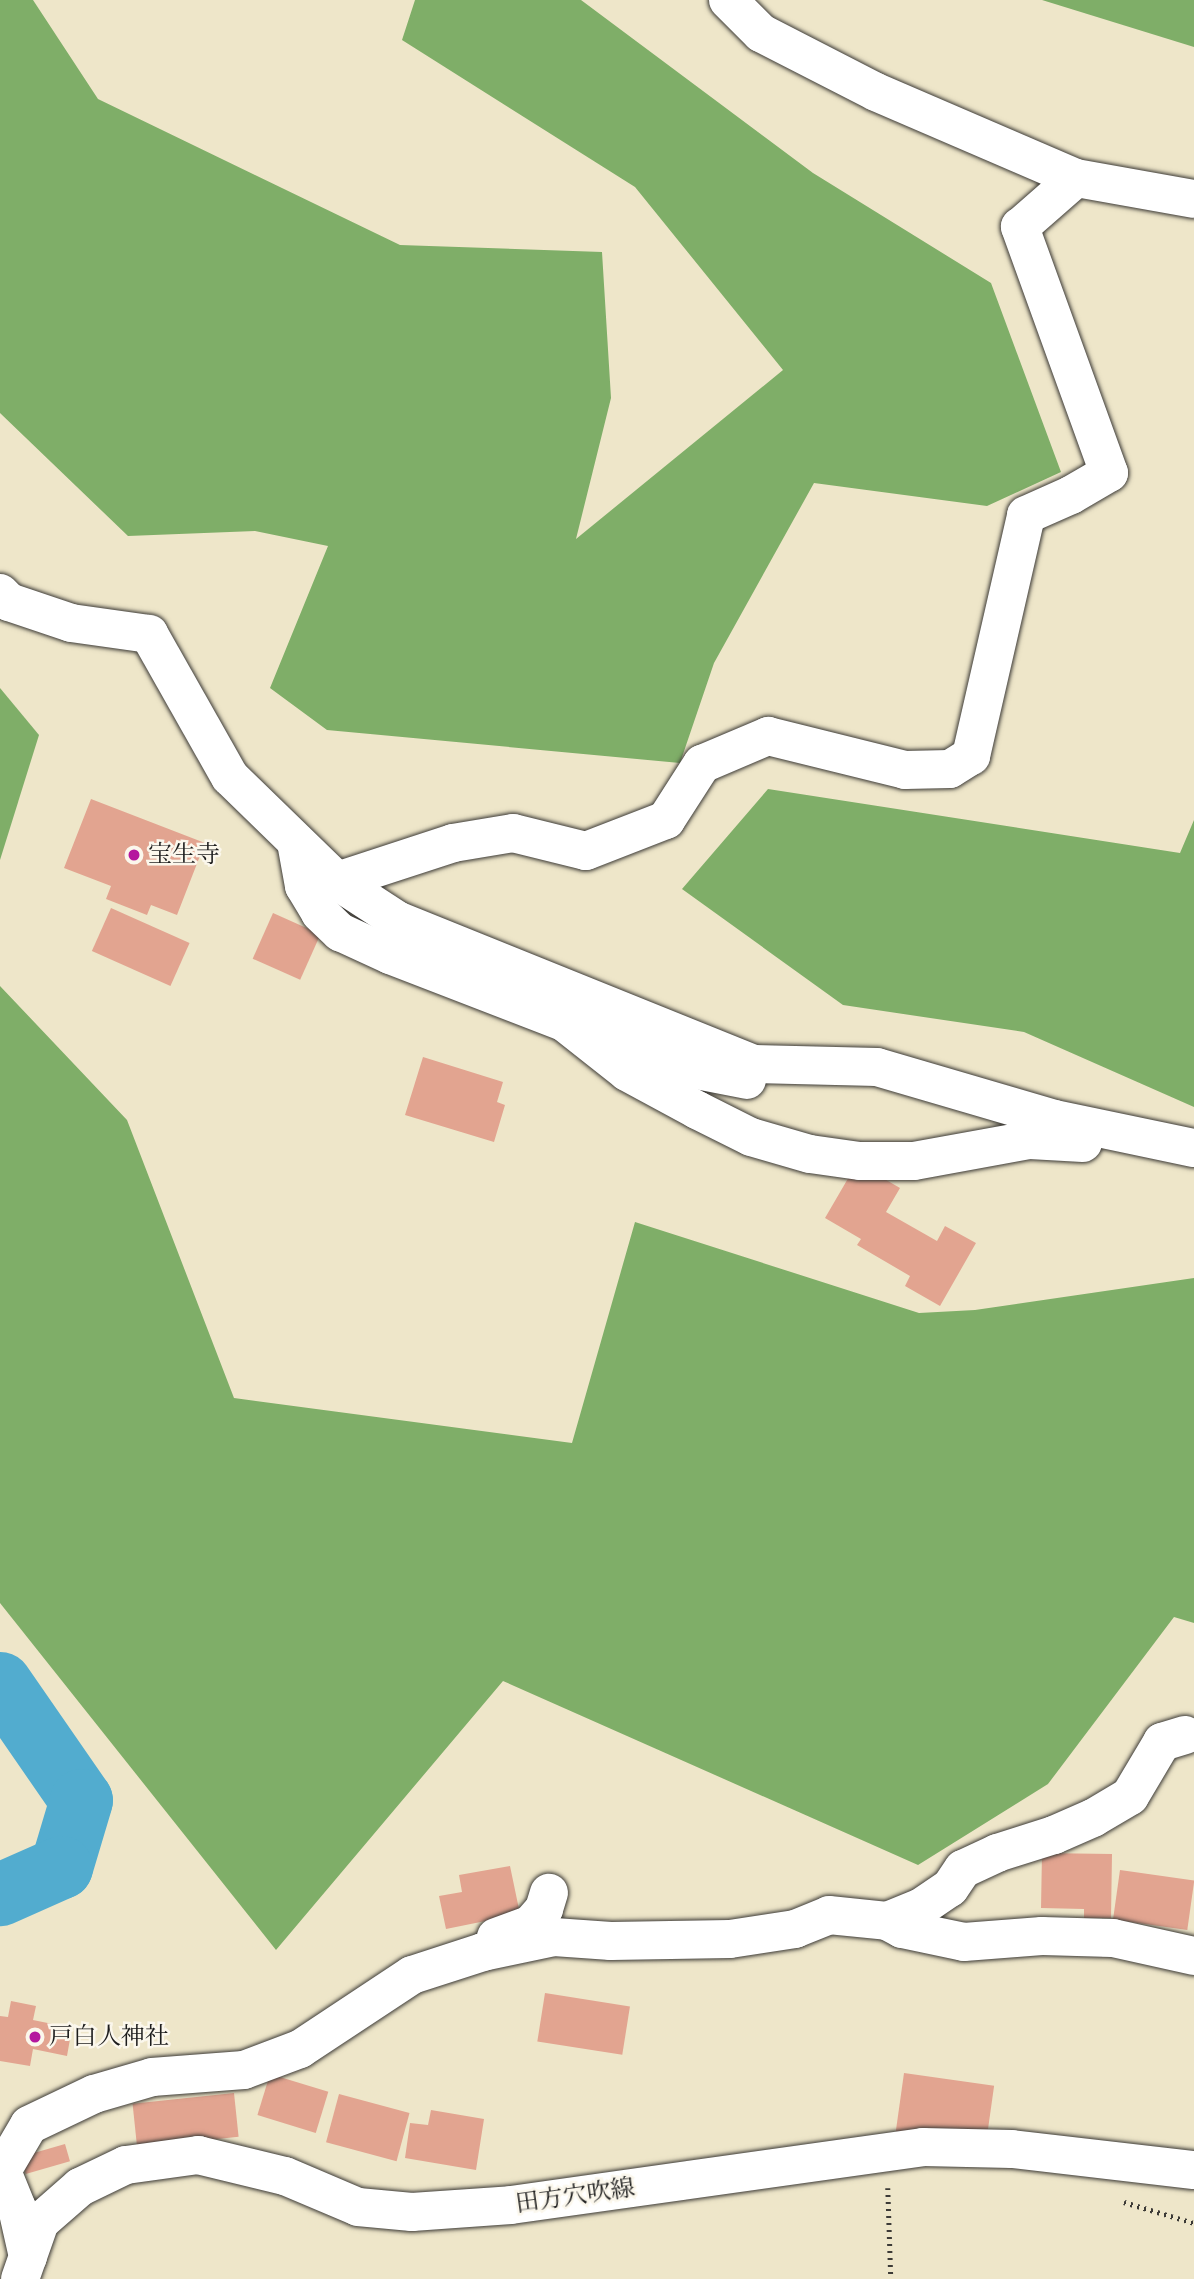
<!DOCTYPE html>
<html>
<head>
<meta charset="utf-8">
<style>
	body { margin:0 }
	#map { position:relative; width:1194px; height:2279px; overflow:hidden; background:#eee6c9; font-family:Cardo,"Noto Serif JP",serif }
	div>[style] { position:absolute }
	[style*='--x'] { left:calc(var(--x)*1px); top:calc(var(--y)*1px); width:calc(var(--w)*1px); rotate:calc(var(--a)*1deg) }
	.forest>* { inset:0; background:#7fae68 }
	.river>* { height:63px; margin:-31.5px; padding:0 31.5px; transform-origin:31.5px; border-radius:31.5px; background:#52accf }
	.building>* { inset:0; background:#e2a490; transform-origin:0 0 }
	.path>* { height:4.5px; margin-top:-2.25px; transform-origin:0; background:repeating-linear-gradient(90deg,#3c3a36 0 2px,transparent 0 7px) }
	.roads { filter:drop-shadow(0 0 2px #3c3a36) drop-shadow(0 0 2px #3c3a36) }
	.street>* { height:38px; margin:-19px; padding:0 19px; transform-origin:19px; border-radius:19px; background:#fff }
	.secondary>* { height:38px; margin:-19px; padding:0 19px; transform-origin:19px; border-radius:19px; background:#fff }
	.dots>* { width:19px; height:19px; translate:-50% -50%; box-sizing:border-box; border:4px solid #fbf7ec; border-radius:50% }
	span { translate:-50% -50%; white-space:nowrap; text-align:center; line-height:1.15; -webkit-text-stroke:5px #fbf7ec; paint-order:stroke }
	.poi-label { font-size:24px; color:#1c1c1c }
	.left { translate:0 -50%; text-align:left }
	.street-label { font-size:24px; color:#1c1c1c }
</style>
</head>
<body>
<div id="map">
	<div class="forest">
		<div style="clip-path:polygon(0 0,33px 0,98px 99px,400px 245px,602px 252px,611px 398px,576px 539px,783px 370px,635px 187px,402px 40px,415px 0,581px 0,813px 173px,991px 283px,1061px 472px,987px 506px,814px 483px,714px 663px,680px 763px,327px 730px,270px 688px,328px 546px,255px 531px,128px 536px,0 413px)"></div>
		<div style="clip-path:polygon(1042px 0,1194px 0,1194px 47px)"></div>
		<div style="clip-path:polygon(0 688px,39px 735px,0 860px)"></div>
		<div style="clip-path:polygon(768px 789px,1180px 853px,1194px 820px,1194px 1107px,1024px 1032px,843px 1005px,682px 889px)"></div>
		<div style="clip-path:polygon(0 986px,127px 1120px,234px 1398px,572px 1443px,635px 1222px,919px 1313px,975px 1310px,1194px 1278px,1194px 1623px,1174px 1617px,1048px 1784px,918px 1865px,503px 1681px,276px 1950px,0 1603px)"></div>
	</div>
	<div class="river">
		<div style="--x:0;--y:1683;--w:142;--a:55.3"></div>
		<div style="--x:81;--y:1800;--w:70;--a:106.6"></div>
		<div style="--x:61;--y:1867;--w:67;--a:156.1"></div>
	</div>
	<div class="building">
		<div style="clip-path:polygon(91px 799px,205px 843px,177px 915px,151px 905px,147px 915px,106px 899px,111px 886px,64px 868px)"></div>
		<div style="left:111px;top:908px;width:86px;height:47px;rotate:24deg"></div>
		<div style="left:273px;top:913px;width:52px;height:50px;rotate:24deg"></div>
		<div style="clip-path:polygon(423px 1057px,503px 1082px,497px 1102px,505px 1105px,494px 1142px,405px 1115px)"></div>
		<div style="clip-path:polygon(857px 1163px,900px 1188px,886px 1212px,937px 1241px,945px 1226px,976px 1243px,940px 1306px,905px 1286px,910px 1276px,857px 1245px,861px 1239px,825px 1218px)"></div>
		<div style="clip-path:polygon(1042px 1853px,1112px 1854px,1111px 1918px,1084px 1918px,1084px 1909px,1041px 1908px)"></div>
		<div style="clip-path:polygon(510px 1866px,520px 1914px,446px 1929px,439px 1896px,462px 1892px,459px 1875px)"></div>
		<div style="left:1120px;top:1870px;width:75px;height:50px;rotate:8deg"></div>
		<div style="left:545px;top:1993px;width:86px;height:49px;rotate:9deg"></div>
		<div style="clip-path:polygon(11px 2001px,36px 2006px,33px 2020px,72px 2028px,67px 2056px,33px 2049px,30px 2066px,0 2061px,0 2016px,8px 2017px)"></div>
		<div style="left:904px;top:2073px;width:91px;height:59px;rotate:8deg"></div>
		<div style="left:270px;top:2074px;width:61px;height:43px;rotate:17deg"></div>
		<div style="left:234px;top:2093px;width:44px;height:102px;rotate:84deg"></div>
		<div style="left:339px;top:2094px;width:73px;height:50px;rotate:15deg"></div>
		<div style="clip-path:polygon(431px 2110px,484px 2119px,476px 2170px,405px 2158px,410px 2123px,428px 2125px)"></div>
		<div style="left:65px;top:2144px;width:18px;height:46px;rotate:74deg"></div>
	</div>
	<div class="path">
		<div style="--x:888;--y:2188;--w:91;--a:88.1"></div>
		<div style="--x:1124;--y:2202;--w:73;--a:16.7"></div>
	</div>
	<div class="roads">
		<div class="street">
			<div style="--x:728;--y:0;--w:47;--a:45"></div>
			<div style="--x:761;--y:33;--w:129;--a:27.2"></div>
			<div style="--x:876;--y:92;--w:218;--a:23.3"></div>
			<div style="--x:1076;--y:178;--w:120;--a:10.1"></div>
			<div style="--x:0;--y:593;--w:13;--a:45"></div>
			<div style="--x:9;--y:602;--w:65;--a:18.7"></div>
			<div style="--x:71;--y:623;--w:79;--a:8"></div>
			<div style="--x:149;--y:634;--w:164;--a:60.5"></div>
			<div style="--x:230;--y:777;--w:149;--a:44.2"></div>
			<div style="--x:337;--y:881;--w:72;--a:33"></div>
			<div style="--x:397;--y:920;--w:385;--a:22"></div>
			<div style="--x:754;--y:1064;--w:123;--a:1.4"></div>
			<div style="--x:877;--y:1067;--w:185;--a:16.3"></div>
			<div style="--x:1055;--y:1119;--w:142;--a:11.8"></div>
			<div style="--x:296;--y:842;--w:45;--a:79.7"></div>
			<div style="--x:304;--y:886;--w:31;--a:59"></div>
			<div style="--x:320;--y:913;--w:28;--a:44"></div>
			<div style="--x:340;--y:932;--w:55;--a:24.7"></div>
			<div style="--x:390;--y:955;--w:220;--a:21.1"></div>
			<div style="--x:595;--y:1034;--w:103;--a:19.8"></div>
			<div style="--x:692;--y:1069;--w:56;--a:11.3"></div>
			<div style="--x:337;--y:881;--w:122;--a:-18.1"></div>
			<div style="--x:453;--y:843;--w:61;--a:-9.5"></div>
			<div style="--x:513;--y:833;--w:75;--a:13.9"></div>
			<div style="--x:586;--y:851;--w:86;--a:-21.2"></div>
			<div style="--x:666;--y:820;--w:67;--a:-57.3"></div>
			<div style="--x:702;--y:764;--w:72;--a:-23"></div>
			<div style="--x:768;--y:736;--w:141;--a:13.9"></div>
			<div style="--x:905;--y:770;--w:45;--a:-1.3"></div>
			<div style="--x:950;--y:769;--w:25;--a:-32"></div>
			<div style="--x:971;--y:756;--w:247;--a:-77.1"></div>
			<div style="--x:1026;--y:515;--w:49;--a:-24"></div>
			<div style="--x:1071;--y:495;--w:44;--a:-30.1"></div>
			<div style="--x:1109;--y:473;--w:262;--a:-109.9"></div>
			<div style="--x:1020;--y:227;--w:74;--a:-41.2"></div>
			<div style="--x:564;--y:1022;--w:80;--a:38.4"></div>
			<div style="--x:627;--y:1072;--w:80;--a:28.5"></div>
			<div style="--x:697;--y:1110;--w:60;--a:26.6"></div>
			<div style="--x:751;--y:1137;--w:61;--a:16.1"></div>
			<div style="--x:810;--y:1154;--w:50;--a:8"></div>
			<div style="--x:860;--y:1161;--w:54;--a:0"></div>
			<div style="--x:914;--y:1161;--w:118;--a:-10.3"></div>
			<div style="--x:1030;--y:1140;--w:53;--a:3.2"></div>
			<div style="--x:887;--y:1921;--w:35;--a:-22"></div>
			<div style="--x:920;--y:1908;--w:36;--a:-34"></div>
			<div style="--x:950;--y:1888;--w:23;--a:-56"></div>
			<div style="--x:963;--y:1869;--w:38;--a:-25"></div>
			<div style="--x:997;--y:1853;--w:60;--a:-17.5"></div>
			<div style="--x:1054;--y:1835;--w:43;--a:-23.6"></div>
			<div style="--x:1093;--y:1818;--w:43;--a:-30.7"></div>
			<div style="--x:1130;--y:1796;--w:63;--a:-59.3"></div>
			<div style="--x:1162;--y:1742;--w:24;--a:-17"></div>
			<div style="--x:496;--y:1937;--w:37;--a:-20"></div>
			<div style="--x:531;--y:1924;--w:20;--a:-49"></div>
			<div style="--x:544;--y:1909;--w:17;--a:-73"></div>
			<div style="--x:0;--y:2166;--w:45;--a:68"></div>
			<div style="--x:17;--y:2208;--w:50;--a:77.3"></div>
			<div style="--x:2;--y:2171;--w:53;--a:-59.6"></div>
			<div style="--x:29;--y:2125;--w:72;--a:-25.5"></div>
			<div style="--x:94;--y:2094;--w:60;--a:-16.3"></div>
			<div style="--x:152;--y:2077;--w:92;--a:-4.4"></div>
			<div style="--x:244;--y:2070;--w:60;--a:-20.6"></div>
			<div style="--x:300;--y:2049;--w:134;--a:-33.5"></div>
			<div style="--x:412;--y:1975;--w:75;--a:-17.9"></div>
			<div style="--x:483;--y:1952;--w:73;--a:-11.9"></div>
			<div style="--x:554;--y:1937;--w:57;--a:4"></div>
			<div style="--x:611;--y:1941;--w:119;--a:-1"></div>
			<div style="--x:730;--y:1939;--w:66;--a:-8.7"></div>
			<div style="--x:795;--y:1929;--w:37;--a:-22"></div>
			<div style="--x:829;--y:1915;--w:58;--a:5.9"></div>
			<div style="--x:887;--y:1921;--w:17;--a:28"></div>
			<div style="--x:902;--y:1929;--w:63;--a:11.8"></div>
			<div style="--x:964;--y:1942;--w:78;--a:-4.4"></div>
			<div style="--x:1042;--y:1936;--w:71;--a:1.6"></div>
			<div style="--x:1113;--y:1938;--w:83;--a:12.5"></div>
		</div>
		<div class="secondary">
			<div style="--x:20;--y:2279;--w:60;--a:-70.7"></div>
			<div style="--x:40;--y:2222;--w:53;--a:-41.2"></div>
			<div style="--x:80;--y:2187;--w:51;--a:-25.6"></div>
			<div style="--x:126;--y:2165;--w:73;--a:-7.9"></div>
			<div style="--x:198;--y:2155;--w:89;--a:13.6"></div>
			<div style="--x:285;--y:2176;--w:79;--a:23"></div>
			<div style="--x:358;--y:2207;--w:54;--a:5.3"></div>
			<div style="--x:412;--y:2212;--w:99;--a:-4"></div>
			<div style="--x:511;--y:2205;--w:416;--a:-8"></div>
			<div style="--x:923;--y:2147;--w:89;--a:1.3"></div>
			<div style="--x:1012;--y:2149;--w:183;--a:6.6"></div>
		</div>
	</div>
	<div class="dots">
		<div style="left:134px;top:855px;background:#b5179e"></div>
		<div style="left:35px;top:2037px;background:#b5179e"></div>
	</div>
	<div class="poi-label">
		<span class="left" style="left:148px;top:855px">宝生寺</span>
		<span class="left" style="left:49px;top:2037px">戸白人神社</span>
	</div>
	<div class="street-label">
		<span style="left:575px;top:2196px;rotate:-8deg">田方穴吹線</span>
	</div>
</div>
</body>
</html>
